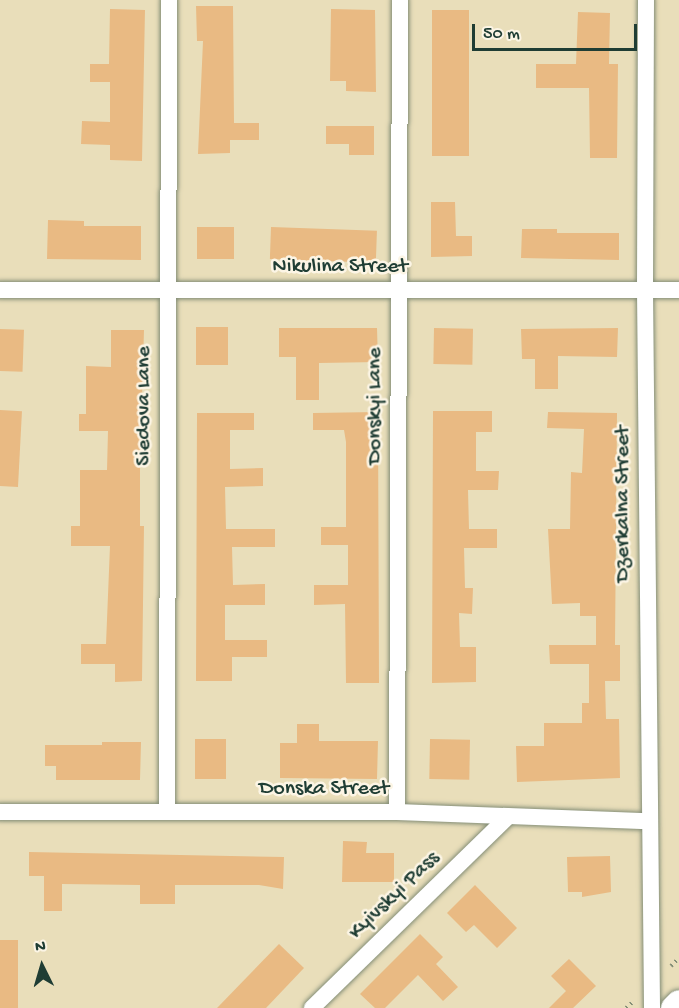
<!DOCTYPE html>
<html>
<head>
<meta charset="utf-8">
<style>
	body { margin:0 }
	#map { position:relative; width:679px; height:1008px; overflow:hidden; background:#e9deba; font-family:"Gochi Hand",sans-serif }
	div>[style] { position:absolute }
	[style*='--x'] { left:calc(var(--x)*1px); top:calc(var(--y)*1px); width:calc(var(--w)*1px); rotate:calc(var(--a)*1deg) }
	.building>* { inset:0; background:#e9ba83; transform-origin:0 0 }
	.path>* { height:4px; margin-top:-2px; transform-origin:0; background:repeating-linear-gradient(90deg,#848e77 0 1.5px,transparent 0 6px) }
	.roads { filter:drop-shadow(0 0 2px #848e77) drop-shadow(0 0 2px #848e77) }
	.street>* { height:16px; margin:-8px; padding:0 8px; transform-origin:8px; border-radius:8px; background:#fff }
	.secondary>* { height:24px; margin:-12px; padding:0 12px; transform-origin:12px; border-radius:12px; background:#fff }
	span { translate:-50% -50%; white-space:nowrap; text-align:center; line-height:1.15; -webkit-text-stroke:5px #fcf5e5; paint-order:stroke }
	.street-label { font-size:22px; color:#1f3d34 }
	.north { position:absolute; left:12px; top:936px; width:60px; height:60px; -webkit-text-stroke:4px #fcf5e5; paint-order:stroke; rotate:355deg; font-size:16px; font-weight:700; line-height:24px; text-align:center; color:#1f3d34 }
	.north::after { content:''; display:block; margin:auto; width:21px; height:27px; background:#1f3d34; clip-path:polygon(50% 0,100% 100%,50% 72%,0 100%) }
	.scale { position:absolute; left:472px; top:24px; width:165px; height:27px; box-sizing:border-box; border:3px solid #1f3d34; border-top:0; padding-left:8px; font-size:18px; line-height:21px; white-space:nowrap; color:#1f3d34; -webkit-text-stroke:4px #fcf5e5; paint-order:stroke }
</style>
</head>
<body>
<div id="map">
	<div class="building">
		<div style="clip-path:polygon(196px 6px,233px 6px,234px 123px,259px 123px,259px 140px,230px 140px,230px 153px,198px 154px,203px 41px,197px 41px)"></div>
		<div style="clip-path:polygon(110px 9px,145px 10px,142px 161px,110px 160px,110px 145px,81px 144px,82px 121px,110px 122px,110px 82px,90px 82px,90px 64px,109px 64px)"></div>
		<div style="clip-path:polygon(331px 9px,375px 10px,376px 92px,346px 91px,346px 81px,330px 81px)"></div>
		<div style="left:432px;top:10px;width:37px;height:146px"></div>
		<div style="clip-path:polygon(578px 12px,610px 13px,609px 64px,618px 64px,617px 158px,590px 158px,589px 88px,536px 88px,536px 64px,576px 64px)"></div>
		<div style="clip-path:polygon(326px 126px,374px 126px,374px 155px,349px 155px,349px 144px,326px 144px)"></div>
		<div style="clip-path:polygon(431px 202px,455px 202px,456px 236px,472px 236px,472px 256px,431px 257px)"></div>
		<div style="clip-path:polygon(48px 220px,84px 221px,84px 226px,141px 226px,141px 260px,47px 259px)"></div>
		<div style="left:197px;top:227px;width:37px;height:32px"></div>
		<div style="left:271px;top:227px;width:106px;height:32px;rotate:2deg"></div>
		<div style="clip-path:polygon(522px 229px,557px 229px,557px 233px,619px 233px,619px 260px,521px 258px)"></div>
		<div style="left:196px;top:327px;width:32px;height:38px"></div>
		<div style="clip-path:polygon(279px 328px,377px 328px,378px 362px,319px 363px,319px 400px,296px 400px,296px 357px,279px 357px)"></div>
		<div style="left:434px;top:328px;width:39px;height:36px;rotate:1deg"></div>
		<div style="clip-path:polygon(618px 328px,617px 357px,558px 356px,558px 389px,535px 389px,535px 359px,522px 359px,521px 329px)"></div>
		<div style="left:0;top:329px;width:24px;height:42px;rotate:2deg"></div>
		<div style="clip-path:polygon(111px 330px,144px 330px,140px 470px,140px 526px,144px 526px,142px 681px,115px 682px,115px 664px,81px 664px,81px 644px,106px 644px,110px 546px,71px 546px,71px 526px,80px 526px,80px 470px,107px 470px,108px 431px,79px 431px,79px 414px,86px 414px,86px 366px,111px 367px)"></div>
		<div style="left:0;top:410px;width:22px;height:76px;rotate:3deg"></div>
		<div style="clip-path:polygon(433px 411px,492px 411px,492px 432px,476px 432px,476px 471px,499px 471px,498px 490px,468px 490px,469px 529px,497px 529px,497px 548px,464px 548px,465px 588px,473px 588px,472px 614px,459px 613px,460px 647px,476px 647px,476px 682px,432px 683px)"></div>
		<div style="clip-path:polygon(378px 412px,379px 683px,346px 683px,345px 604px,314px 605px,314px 585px,348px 585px,348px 545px,321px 545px,321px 527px,346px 527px,346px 442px,344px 430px,313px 430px,313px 413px)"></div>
		<div style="clip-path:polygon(548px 412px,617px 413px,615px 645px,620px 645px,620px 681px,605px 681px,606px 719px,619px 719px,620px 778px,517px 782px,516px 746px,544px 746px,544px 723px,582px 723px,582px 703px,589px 703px,589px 664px,550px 664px,549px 645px,596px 645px,596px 616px,580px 616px,580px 603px,552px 604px,548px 529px,570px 529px,571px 472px,582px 473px,584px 429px,547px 428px)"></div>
		<div style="clip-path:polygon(197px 413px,254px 413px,254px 430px,230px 430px,230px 469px,263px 468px,263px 486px,225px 487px,226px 529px,275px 529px,275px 547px,232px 547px,233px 585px,265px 584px,265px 605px,225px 605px,225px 640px,267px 640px,267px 657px,232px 657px,232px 681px,196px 681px)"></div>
		<div style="clip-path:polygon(297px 724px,319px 724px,319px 741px,378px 741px,377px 779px,280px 778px,280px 743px,297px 743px)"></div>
		<div style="left:195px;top:739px;width:31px;height:40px"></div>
		<div style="left:430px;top:739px;width:40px;height:40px;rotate:1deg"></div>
		<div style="clip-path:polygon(102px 742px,141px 742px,140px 780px,56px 780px,56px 766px,45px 766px,45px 745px,102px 745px)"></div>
		<div style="clip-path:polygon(343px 841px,367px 842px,366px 853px,394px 853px,394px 882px,342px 882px)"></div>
		<div style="clip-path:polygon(29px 852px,284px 857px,283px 889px,259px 885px,175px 885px,175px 904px,140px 904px,140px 885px,62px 884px,62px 911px,44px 911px,44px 876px,29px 876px)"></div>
		<div style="clip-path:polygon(610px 856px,611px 892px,582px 897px,582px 892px,568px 892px,567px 857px)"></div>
		<div style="clip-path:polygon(475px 885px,517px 928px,497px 948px,474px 925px,466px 932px,447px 913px)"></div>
		<div style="clip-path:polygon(420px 934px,443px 957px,436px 964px,458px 987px,443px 1001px,418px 975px,385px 1008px,375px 1008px,360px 994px)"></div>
		<div style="left:0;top:940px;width:18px;height:68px"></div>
		<div style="clip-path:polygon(279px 944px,304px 968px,266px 1008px,217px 1008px)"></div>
		<div style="clip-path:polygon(569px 959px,596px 986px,573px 1008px,549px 1008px,566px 991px,551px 976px)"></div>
	</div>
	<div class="path">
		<div style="--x:671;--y:966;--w:11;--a:-45"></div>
		<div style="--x:626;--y:1008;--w:9;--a:-41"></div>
	</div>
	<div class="roads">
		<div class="street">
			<div style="--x:646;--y:0;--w:290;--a:90.2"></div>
			<div style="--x:645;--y:290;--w:718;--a:89.44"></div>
			<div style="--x:0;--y:290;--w:679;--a:0"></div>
			<div style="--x:0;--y:812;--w:397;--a:0"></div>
			<div style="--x:397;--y:812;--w:251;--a:2.1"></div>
			<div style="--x:167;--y:812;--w:812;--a:-89.86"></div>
			<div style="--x:397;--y:812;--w:812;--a:-89.79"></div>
			<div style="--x:312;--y:1008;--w:274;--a:-44.3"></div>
		</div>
		<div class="secondary">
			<div style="--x:673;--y:1008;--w:8;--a:-45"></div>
		</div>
	</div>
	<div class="street-label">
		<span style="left:340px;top:268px">Nikulina Street</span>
		<span style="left:145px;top:406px;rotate:-90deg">Siedova Lane</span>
		<span style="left:376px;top:406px;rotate:-90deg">Donskyi Lane</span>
		<span style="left:624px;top:504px;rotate:-90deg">Dzerkalna Street</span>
		<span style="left:324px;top:790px">Donska Street</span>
		<span style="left:395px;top:896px;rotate:-44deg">Kyivskyi Pass</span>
	</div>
	<div class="north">N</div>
	<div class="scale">50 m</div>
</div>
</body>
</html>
